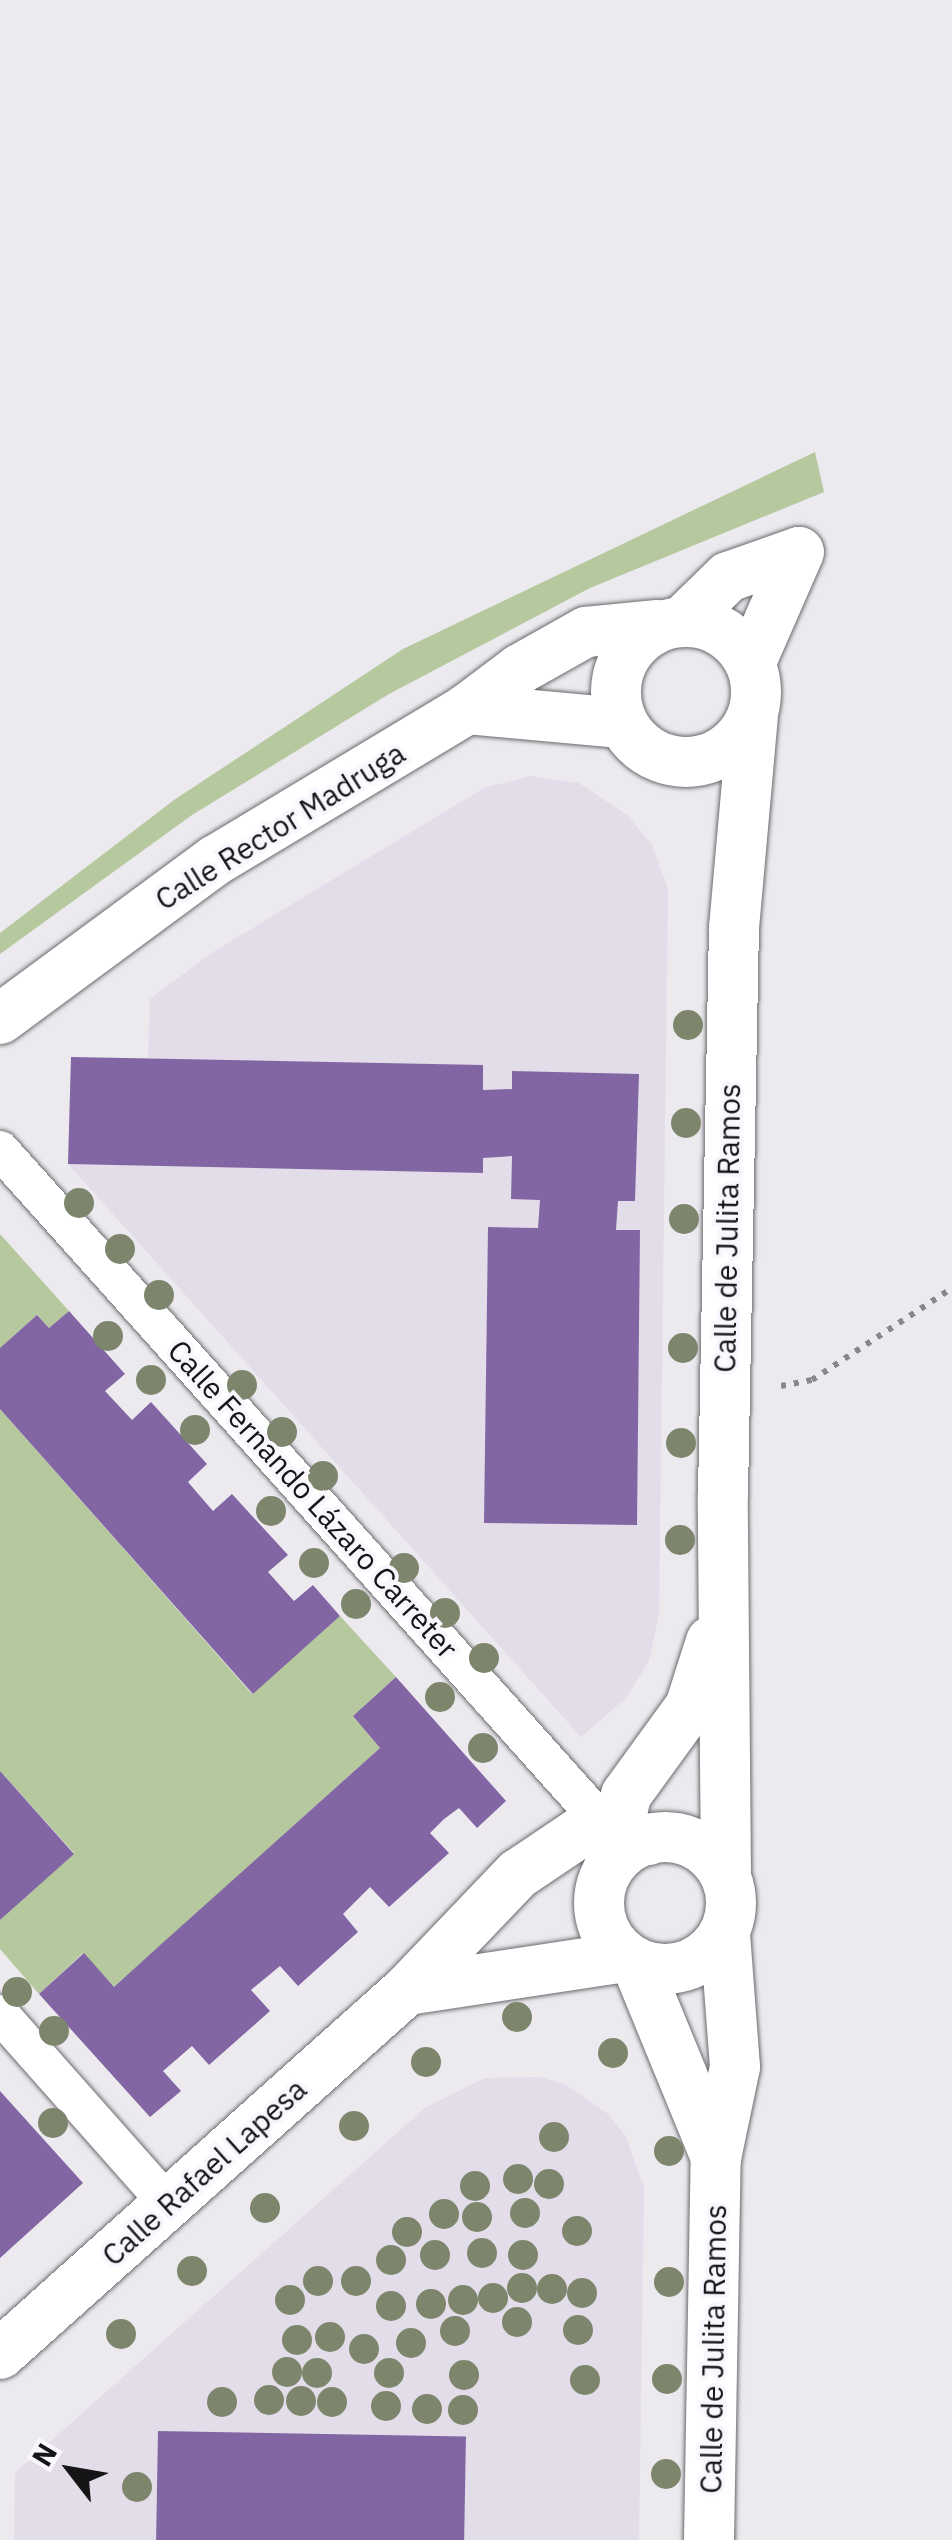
<!DOCTYPE html>
<html>
<head>
<meta charset="utf-8">
<style>
	body { margin:0 }
	#map { position:relative; width:952px; height:2540px; overflow:hidden; background:#eceaef; font-family:"IBM Plex Sans",sans-serif }
	div>[style] { position:absolute }
	[style*='--x'] { left:calc(var(--x)*1px); top:calc(var(--y)*1px); width:calc(var(--w)*1px); rotate:calc(var(--a)*1deg) }
	.built>* { inset:0; background:#e2dde9 }
	.green>* { inset:0; background:#b5c89e }
	.building>* { inset:0; background:#8266a4; transform-origin:0 0 }
	.path>* { height:6px; margin-top:-3px; transform-origin:0; background:repeating-linear-gradient(90deg,#88878a 0 5px,transparent 0 13px) }
	.roads { filter:drop-shadow(0 0 2px #6c6a6e) drop-shadow(0 0 2px #6c6a6e) }
	.pedestrian>* { height:38px; margin:-19px; padding:0 19px; transform-origin:19px; border-radius:19px; background:#fff }
	.minor>* { height:50px; margin:-25px; padding:0 25px; transform-origin:25px; border-radius:25px; background:#fff }
	.minor>.ring { margin:-25px; padding:0; box-sizing:content-box; background:none; border:50px solid #fff; border-radius:50% }
	.trees>* { width:30px; height:30px; margin:-15px; border-radius:50%; background:#7d866c }
	span { translate:-50% -50%; white-space:nowrap; text-align:center; line-height:1.15; -webkit-text-stroke:8px #f9f7fd; paint-order:stroke }
	.street-label { font-size:30px; color:#151416 }
	.north { position:absolute; left:20px; top:2420px; width:100px; height:100px; -webkit-text-stroke:8px #f9f7fd; paint-order:stroke; rotate:301deg; font-size:28px; font-weight:700; line-height:40px; text-align:center; color:#151416 }
	.north::after { content:''; display:block; margin:auto; width:35px; height:45px; background:#151416; clip-path:polygon(50% 0,100% 100%,50% 72%,0 100%) }
</style>
</head>
<body>
<div id="map">
	<div class="built">
		<div style="clip-path:polygon(530px 776px,579px 783px,627px 815px,652px 845px,668px 889px,659px 1614px,649px 1661px,626px 1698px,581px 1737px,68px 1164px,71px 1057px,148px 1058px,150px 999px,213px 952px,484px 788px)"></div>
		<div style="clip-path:polygon(540px 2077px,566px 2085px,608px 2114px,626px 2137px,644px 2188px,639px 2540px,14px 2540px,15px 2473px,425px 2108px,485px 2078px)"></div>
	</div>
	<div class="green">
		<div style="clip-path:polygon(815px 452px,824px 492px,590px 588px,389px 694px,192px 815px,0 954px,0 933px,174px 800px,403px 649px)"></div>
		<div style="clip-path:polygon(0 1234px,69px 1311px,49px 1328px,37px 1315px,0 1348px)"></div>
		<div style="clip-path:polygon(0 1409px,252px 1694px,340px 1616px,396px 1677px,353px 1716px,380px 1748px,114px 1987px,83px 1953px,39px 1994px,0 1949px,0 1920px,74px 1853px,0 1771px)"></div>
	</div>
	<div class="building">
		<div style="clip-path:polygon(71px 1057px,483px 1065px,483px 1090px,512px 1089px,512px 1071px,639px 1074px,635px 1201px,618px 1201px,616px 1230px,640px 1230px,637px 1525px,484px 1523px,488px 1227px,538px 1228px,540px 1200px,511px 1199px,512px 1156px,483px 1158px,483px 1173px,68px 1164px)"></div>
		<div style="clip-path:polygon(69px 1311px,125px 1374px,105px 1391px,132px 1420px,151px 1402px,207px 1464px,188px 1482px,200px 1496px,213px 1511px,232px 1494px,288px 1555px,268px 1572px,294px 1601px,313px 1585px,340px 1616px,253px 1694px,0 1409px,0 1348px,37px 1315px,49px 1328px)"></div>
		<div style="clip-path:polygon(396px 1677px,506px 1801px,477px 1828px,459px 1808px,444px 1819px,430px 1833px,449px 1853px,389px 1907px,370px 1887px,343px 1914px,358px 1932px,298px 1986px,280px 1966px,251px 1990px,270px 2011px,209px 2065px,192px 2046px,177px 2059px,163px 2071px,181px 2091px,150px 2117px,39px 1994px,84px 1953px,114px 1987px,158px 1947px,380px 1748px,353px 1716px)"></div>
		<div style="clip-path:polygon(0 1771px,74px 1854px,0 1920px)"></div>
		<div style="clip-path:polygon(0 2091px,83px 2183px,0 2258px)"></div>
		<div style="left:158px;top:2431px;width:308px;height:109px;rotate:1deg"></div>
	</div>
	<div class="path">
		<div style="--x:781;--y:1386;--w:32;--a:-11"></div>
		<div style="--x:812;--y:1380;--w:168;--a:-33.3"></div>
	</div>
	<div class="roads">
		<div class="pedestrian">
			<div style="--x:0;--y:1150;--w:936;--a:48.16"></div>
			<div style="--x:0;--y:2014;--w:254;--a:48.5"></div>
		</div>
		<div class="minor">
			<div style="--x:684;--y:620;--w:62;--a:-44.3"></div>
			<div style="--x:728;--y:577;--w:75;--a:-19.4"></div>
			<div style="--x:799;--y:552;--w:120;--a:113.6"></div>
			<div class="ring" style="left:616px;top:622px;width:90px;height:90px"></div>
			<div style="--x:467;--y:709;--w:155;--a:5.2"></div>
			<div style="--x:0;--y:1019;--w:268;--a:-36.4"></div>
			<div style="--x:216;--y:860;--w:293;--a:-31"></div>
			<div style="--x:467;--y:709;--w:66;--a:-37"></div>
			<div style="--x:520;--y:669;--w:76;--a:-29.3"></div>
			<div style="--x:586;--y:632;--w:72;--a:-5.6"></div>
			<div class="ring" style="left:599px;top:1837px;width:82px;height:82px"></div>
			<div style="--x:612;--y:1861;--w:67;--a:-78"></div>
			<div style="--x:626;--y:1795;--w:109;--a:-54"></div>
			<div style="--x:690;--y:1707;--w:69;--a:-72.3"></div>
			<div style="--x:726;--y:1875;--w:381;--a:-90.5"></div>
			<div style="--x:723;--y:1494;--w:566;--a:-88.89"></div>
			<div style="--x:734;--y:928;--w:213;--a:-84.9"></div>
			<div style="--x:637;--y:1965;--w:209;--a:67.7"></div>
			<div style="--x:407;--y:1990;--w:219;--a:-8.6"></div>
			<div style="--x:0;--y:2354;--w:546;--a:-41.81"></div>
			<div style="--x:407;--y:1990;--w:161;--a:-46.3"></div>
			<div style="--x:518;--y:1874;--w:73;--a:-33.9"></div>
			<div style="--x:579;--y:1833;--w:70;--a:5.7"></div>
			<div style="--x:709;--y:2540;--w:382;--a:-89"></div>
			<div style="--x:716;--y:2158;--w:93;--a:-78.2"></div>
			<div style="--x:735;--y:2067;--w:134;--a:-94.3"></div>
		</div>
	</div>
	<div class="trees">
		<div style="left:688px;top:1025px"></div>
		<div style="left:686px;top:1123px"></div>
		<div style="left:79px;top:1203px"></div>
		<div style="left:684px;top:1219px"></div>
		<div style="left:120px;top:1249px"></div>
		<div style="left:159px;top:1295px"></div>
		<div style="left:108px;top:1336px"></div>
		<div style="left:683px;top:1348px"></div>
		<div style="left:151px;top:1380px"></div>
		<div style="left:242px;top:1385px"></div>
		<div style="left:195px;top:1430px"></div>
		<div style="left:282px;top:1432px"></div>
		<div style="left:681px;top:1443px"></div>
		<div style="left:323px;top:1476px"></div>
		<div style="left:271px;top:1511px"></div>
		<div style="left:680px;top:1540px"></div>
		<div style="left:314px;top:1563px"></div>
		<div style="left:404px;top:1568px"></div>
		<div style="left:356px;top:1604px"></div>
		<div style="left:445px;top:1613px"></div>
		<div style="left:484px;top:1658px"></div>
		<div style="left:440px;top:1697px"></div>
		<div style="left:483px;top:1748px"></div>
		<div style="left:17px;top:1992px"></div>
		<div style="left:517px;top:2017px"></div>
		<div style="left:54px;top:2031px"></div>
		<div style="left:613px;top:2053px"></div>
		<div style="left:426px;top:2062px"></div>
		<div style="left:53px;top:2123px"></div>
		<div style="left:354px;top:2126px"></div>
		<div style="left:554px;top:2137px"></div>
		<div style="left:669px;top:2151px"></div>
		<div style="left:518px;top:2179px"></div>
		<div style="left:549px;top:2184px"></div>
		<div style="left:475px;top:2186px"></div>
		<div style="left:265px;top:2208px"></div>
		<div style="left:525px;top:2213px"></div>
		<div style="left:444px;top:2214px"></div>
		<div style="left:477px;top:2217px"></div>
		<div style="left:577px;top:2231px"></div>
		<div style="left:407px;top:2232px"></div>
		<div style="left:482px;top:2253px"></div>
		<div style="left:435px;top:2255px"></div>
		<div style="left:523px;top:2255px"></div>
		<div style="left:391px;top:2260px"></div>
		<div style="left:192px;top:2271px"></div>
		<div style="left:318px;top:2281px"></div>
		<div style="left:356px;top:2281px"></div>
		<div style="left:669px;top:2282px"></div>
		<div style="left:522px;top:2288px"></div>
		<div style="left:552px;top:2289px"></div>
		<div style="left:582px;top:2293px"></div>
		<div style="left:493px;top:2298px"></div>
		<div style="left:290px;top:2300px"></div>
		<div style="left:463px;top:2300px"></div>
		<div style="left:431px;top:2304px"></div>
		<div style="left:391px;top:2306px"></div>
		<div style="left:517px;top:2322px"></div>
		<div style="left:578px;top:2330px"></div>
		<div style="left:455px;top:2331px"></div>
		<div style="left:121px;top:2334px"></div>
		<div style="left:330px;top:2337px"></div>
		<div style="left:297px;top:2340px"></div>
		<div style="left:411px;top:2343px"></div>
		<div style="left:364px;top:2349px"></div>
		<div style="left:287px;top:2372px"></div>
		<div style="left:317px;top:2373px"></div>
		<div style="left:389px;top:2373px"></div>
		<div style="left:464px;top:2375px"></div>
		<div style="left:667px;top:2379px"></div>
		<div style="left:585px;top:2380px"></div>
		<div style="left:269px;top:2400px"></div>
		<div style="left:301px;top:2401px"></div>
		<div style="left:222px;top:2402px"></div>
		<div style="left:332px;top:2402px"></div>
		<div style="left:386px;top:2406px"></div>
		<div style="left:427px;top:2409px"></div>
		<div style="left:463px;top:2410px"></div>
		<div style="left:666px;top:2474px"></div>
		<div style="left:137px;top:2487px"></div>
	</div>
	<div class="street-label">
		<span style="left:280px;top:826px;rotate:-32deg">Calle Rector Madruga</span>
		<span style="left:727px;top:1228px;rotate:-89deg">Calle de Julita Ramos</span>
		<span style="left:313px;top:1499px;rotate:48deg">Calle Fernando Lázaro Carreter</span>
		<span style="left:204px;top:2172px;rotate:-42deg">Calle Rafael Lapesa</span>
		<span style="left:713px;top:2349px;rotate:-89deg">Calle de Julita Ramos</span>
	</div>
	<div class="north">N</div>
</div>
</body>
</html>
